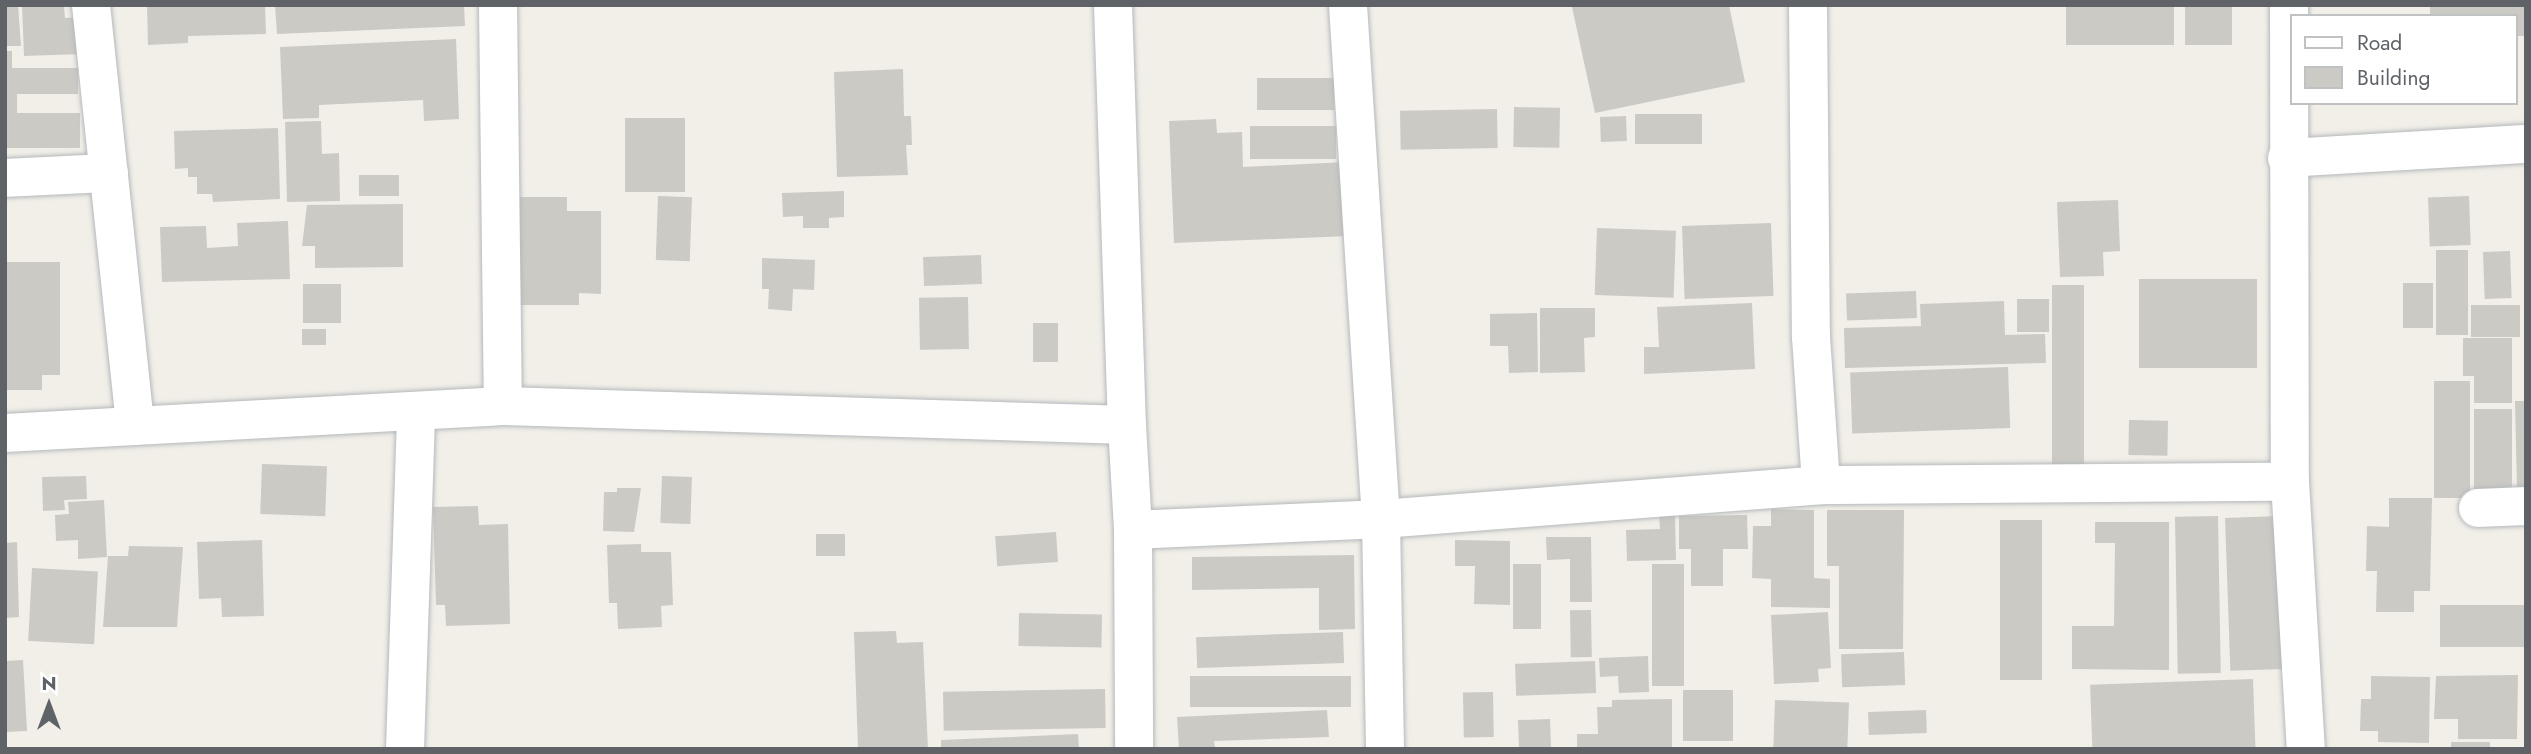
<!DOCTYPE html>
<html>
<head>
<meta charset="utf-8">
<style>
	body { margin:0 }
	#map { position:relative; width:2531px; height:754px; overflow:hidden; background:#f1efe8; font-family:Jost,sans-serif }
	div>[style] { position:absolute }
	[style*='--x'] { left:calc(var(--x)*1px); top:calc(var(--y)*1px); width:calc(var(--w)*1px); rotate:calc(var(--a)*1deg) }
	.building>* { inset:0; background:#cccac5; transform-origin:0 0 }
	.roads { filter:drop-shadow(0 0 2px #b5b8bc) drop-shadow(0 0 2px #b5b8bc) }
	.street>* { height:38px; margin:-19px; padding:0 19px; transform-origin:19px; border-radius:19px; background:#fff }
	span { translate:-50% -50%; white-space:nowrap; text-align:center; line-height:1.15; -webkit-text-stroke:5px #fff; paint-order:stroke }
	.frame { position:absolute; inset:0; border:7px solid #5f6368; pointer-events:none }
	.legend { position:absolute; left:2290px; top:14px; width:228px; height:91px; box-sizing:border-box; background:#fff; border:2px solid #bfc1c3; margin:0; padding:9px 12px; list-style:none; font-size:21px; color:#5f6368 }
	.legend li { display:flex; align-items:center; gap:14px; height:35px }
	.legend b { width:35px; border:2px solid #bfc1c3 }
	.north { position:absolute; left:14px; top:670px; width:70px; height:70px; -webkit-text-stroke:5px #fff; paint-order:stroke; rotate:0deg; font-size:19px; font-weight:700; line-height:28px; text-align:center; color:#5f6368 }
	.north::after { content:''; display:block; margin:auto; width:24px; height:32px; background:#5f6368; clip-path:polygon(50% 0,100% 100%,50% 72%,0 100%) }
</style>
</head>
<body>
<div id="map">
	<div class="building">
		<div style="clip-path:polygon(5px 5px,18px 5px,21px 46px,5px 46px)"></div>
		<div style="clip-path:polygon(22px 5px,64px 5px,65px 18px,80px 17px,82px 54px,24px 56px)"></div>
		<div style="clip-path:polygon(147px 5px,265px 5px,266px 34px,188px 36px,188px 43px,148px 45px)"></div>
		<div style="clip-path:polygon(275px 5px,464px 5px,465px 26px,277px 34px)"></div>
		<div style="clip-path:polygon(1582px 5px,1729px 5px,1745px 82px,1595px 113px,1572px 7px)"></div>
		<div style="left:2066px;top:5px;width:108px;height:40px"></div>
		<div style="left:2185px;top:5px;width:47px;height:40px"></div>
		<div style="clip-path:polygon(2430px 5px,2526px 5px,2526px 36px,2515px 36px,2515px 16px,2430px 16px)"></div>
		<div style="clip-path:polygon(456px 39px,459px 119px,424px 121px,423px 100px,319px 105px,319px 118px,283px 119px,280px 47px)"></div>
		<div style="clip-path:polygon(5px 51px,12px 51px,12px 68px,78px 68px,78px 94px,17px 94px,17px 113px,80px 113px,80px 148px,5px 148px)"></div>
		<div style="clip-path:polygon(903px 69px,904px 116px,911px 116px,912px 145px,906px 145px,908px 175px,837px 177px,834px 72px)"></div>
		<div style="left:1334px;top:78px;width:32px;height:77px;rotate:90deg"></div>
		<div style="left:1514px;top:107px;width:46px;height:40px;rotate:1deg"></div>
		<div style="left:1497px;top:109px;width:39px;height:97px;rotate:89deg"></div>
		<div style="left:1635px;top:114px;width:67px;height:30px"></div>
		<div style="left:1626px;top:116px;width:25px;height:26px;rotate:88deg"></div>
		<div style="left:625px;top:118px;width:60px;height:74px"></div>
		<div style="clip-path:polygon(1216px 119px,1217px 133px,1242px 132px,1243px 167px,1346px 162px,1349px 236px,1174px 243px,1169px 121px)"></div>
		<div style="clip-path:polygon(321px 121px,322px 154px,339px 153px,340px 201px,287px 202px,285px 122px)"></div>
		<div style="left:1336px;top:126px;width:33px;height:86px;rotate:90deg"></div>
		<div style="clip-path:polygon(278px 128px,280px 199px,213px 202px,212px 194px,197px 194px,197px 177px,188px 177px,188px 168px,175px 169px,174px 131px)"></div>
		<div style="left:359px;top:175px;width:40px;height:21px"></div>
		<div style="clip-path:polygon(844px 191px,844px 217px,829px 218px,829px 228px,803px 228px,803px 216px,783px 217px,782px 193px)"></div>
		<div style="left:658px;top:196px;width:34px;height:64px;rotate:2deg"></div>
		<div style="left:2469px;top:196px;width:49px;height:41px;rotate:88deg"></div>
		<div style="clip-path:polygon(515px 197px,567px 197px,567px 211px,601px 211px,601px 294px,579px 293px,579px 305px,515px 305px)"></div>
		<div style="clip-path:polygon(2118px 200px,2120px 251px,2103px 252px,2104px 276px,2060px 277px,2057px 202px)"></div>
		<div style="clip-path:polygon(403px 204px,403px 267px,315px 268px,315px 246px,302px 246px,307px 205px)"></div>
		<div style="clip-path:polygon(288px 221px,290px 279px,162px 282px,160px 227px,206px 226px,207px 248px,238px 246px,237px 223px)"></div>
		<div style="left:1771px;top:223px;width:73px;height:89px;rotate:88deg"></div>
		<div style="left:1597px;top:228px;width:79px;height:67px;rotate:2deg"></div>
		<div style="left:2436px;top:250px;width:32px;height:85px"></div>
		<div style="left:2510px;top:251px;width:47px;height:27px;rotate:88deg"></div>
		<div style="left:981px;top:255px;width:29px;height:58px;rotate:88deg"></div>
		<div style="clip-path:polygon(762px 258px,815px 260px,814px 290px,793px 289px,792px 311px,768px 309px,769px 289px,762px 289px)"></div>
		<div style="clip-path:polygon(5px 262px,60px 262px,60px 375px,42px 375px,42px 390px,5px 390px)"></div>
		<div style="left:2139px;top:279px;width:118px;height:89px"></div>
		<div style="left:2403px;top:283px;width:30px;height:45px"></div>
		<div style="left:303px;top:284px;width:38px;height:39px"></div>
		<div style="left:2052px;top:285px;width:32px;height:184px"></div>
		<div style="left:1916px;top:291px;width:27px;height:70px;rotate:88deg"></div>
		<div style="left:968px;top:297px;width:52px;height:49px;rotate:89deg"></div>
		<div style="left:2017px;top:299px;width:32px;height:33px"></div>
		<div style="clip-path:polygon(2004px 301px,2005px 335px,2045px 334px,2046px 363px,1845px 368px,1844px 328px,1921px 326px,1920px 304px)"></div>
		<div style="clip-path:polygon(1752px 303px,1755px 369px,1644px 374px,1644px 347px,1659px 347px,1657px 307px)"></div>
		<div style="left:2471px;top:305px;width:49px;height:32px"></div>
		<div style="clip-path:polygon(1540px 308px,1595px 308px,1595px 337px,1584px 338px,1585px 372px,1540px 373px)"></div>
		<div style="clip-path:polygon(1537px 313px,1538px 372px,1509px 373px,1508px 346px,1490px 346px,1490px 314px)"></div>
		<div style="left:1033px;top:323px;width:25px;height:39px"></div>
		<div style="left:302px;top:329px;width:24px;height:16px"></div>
		<div style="clip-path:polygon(2463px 338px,2512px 338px,2512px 403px,2474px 403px,2474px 376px,2463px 376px)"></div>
		<div style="left:2008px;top:367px;width:61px;height:158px;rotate:88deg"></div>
		<div style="left:2434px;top:381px;width:36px;height:117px"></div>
		<div style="clip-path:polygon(2515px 401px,2526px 401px,2526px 489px,2517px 489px)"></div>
		<div style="left:2512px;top:409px;width:82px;height:38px;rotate:90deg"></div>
		<div style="left:2129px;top:420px;width:39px;height:35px;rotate:1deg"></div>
		<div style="left:262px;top:464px;width:65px;height:50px;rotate:2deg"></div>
		<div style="clip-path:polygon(86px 476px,87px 499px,64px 500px,65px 510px,43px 511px,42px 477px)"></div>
		<div style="left:662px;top:476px;width:30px;height:47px;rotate:2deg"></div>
		<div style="clip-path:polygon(617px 488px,641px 488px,634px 532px,603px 531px,604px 492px,617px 492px)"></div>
		<div style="clip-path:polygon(2389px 498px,2432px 498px,2430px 591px,2414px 591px,2414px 612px,2376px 612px,2377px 571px,2366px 571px,2367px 526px,2389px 527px)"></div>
		<div style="clip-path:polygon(104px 500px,107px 557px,78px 559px,78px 540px,56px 541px,55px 515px,69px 514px,68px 502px)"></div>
		<div style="clip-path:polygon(478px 506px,479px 525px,508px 524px,510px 624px,446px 626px,445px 605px,436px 605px,433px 507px)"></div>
		<div style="clip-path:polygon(1771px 509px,1814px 510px,1814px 578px,1830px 579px,1830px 608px,1771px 607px,1771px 579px,1752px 578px,1753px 526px,1771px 526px)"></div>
		<div style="clip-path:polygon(1827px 510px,1904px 510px,1903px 649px,1839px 649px,1839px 566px,1827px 566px)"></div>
		<div style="clip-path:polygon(1659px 515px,1675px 515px,1676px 560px,1627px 561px,1626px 530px,1660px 529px)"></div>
		<div style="clip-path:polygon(1747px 515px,1748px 549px,1723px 549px,1723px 586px,1691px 586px,1691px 549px,1679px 549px,1679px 516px)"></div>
		<div style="left:2218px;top:516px;width:157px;height:43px;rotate:89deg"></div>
		<div style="left:2279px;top:516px;width:153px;height:54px;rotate:88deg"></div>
		<div style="left:2000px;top:520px;width:42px;height:160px"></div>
		<div style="clip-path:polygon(2095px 522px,2169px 522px,2169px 670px,2072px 669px,2072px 626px,2114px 626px,2115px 543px,2095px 543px)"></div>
		<div style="left:1056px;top:532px;width:30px;height:61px;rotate:86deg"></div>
		<div style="left:845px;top:534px;width:22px;height:29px;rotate:90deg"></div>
		<div style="clip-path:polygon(1546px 537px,1591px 537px,1592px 602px,1570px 602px,1570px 559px,1547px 560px)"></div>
		<div style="clip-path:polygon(262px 540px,264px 616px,222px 617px,221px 598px,199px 599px,197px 542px)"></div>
		<div style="clip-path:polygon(1455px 540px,1510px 541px,1510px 605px,1474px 604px,1475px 566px,1455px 566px)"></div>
		<div style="clip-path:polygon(17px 542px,19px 617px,5px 618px,5px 543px)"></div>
		<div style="clip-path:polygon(641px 544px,641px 552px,671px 552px,673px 605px,661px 606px,662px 627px,618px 629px,617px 603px,609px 603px,607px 545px)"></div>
		<div style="clip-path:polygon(129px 546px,183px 547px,177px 627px,103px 627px,108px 556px,128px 556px)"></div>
		<div style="clip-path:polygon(1354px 555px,1355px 629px,1319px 630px,1319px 588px,1192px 590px,1192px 557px)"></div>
		<div style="left:1513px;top:564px;width:28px;height:65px"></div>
		<div style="left:1652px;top:564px;width:32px;height:122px"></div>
		<div style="left:32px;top:568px;width:66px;height:73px;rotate:3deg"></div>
		<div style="left:2526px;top:605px;width:42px;height:86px;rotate:90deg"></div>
		<div style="left:1591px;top:610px;width:47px;height:21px;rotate:89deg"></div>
		<div style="clip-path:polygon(1828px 612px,1831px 668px,1818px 669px,1819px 682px,1774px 684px,1771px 615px)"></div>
		<div style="left:1019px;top:613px;width:83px;height:33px;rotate:1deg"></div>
		<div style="clip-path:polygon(896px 631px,897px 643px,923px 642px,928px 749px,858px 749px,854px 632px)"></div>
		<div style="left:1343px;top:632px;width:31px;height:147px;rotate:88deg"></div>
		<div style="left:1904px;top:652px;width:33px;height:63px;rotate:88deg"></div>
		<div style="clip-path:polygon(1648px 656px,1649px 692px,1619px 693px,1618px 676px,1600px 677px,1599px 658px)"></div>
		<div style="clip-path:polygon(23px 660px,27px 731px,5px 732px,5px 661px)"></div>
		<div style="left:1595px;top:661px;width:32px;height:80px;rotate:88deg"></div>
		<div style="clip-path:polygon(2518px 675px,2517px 739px,2458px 739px,2458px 719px,2434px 719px,2436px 676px)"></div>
		<div style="left:1190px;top:676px;width:161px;height:31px"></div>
		<div style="clip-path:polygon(2371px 676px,2430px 677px,2429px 743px,2378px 742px,2378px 731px,2360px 731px,2361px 699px,2371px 699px)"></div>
		<div style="left:2253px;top:679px;width:70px;height:163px;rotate:88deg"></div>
		<div style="left:1105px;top:689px;width:39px;height:162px;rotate:89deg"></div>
		<div style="left:1683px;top:690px;width:50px;height:51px"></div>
		<div style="left:1493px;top:692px;width:45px;height:30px;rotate:89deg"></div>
		<div style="clip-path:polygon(1672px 699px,1672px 749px,1577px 749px,1577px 734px,1598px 734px,1597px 707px,1612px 707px,1612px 700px)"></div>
		<div style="left:1775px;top:700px;width:74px;height:49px;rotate:2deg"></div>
		<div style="clip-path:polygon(1327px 710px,1329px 737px,1214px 741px,1215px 749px,1179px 749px,1177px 717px)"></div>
		<div style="left:1926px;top:710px;width:23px;height:58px;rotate:88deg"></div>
		<div style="left:1550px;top:719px;width:30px;height:32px;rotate:88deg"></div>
		<div style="clip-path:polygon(1078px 734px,1079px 749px,941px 749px,941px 740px)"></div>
		<div style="left:2451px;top:742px;width:39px;height:7px"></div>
	</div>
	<div class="roads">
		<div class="street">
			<div style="--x:91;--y:5;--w:420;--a:84"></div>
			<div style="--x:498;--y:5;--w:401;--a:89.3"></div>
			<div style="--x:1113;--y:5;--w:420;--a:88.1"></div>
			<div style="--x:1348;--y:5;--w:515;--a:86.33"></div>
			<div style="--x:1381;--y:519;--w:230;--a:89"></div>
			<div style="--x:1808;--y:5;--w:332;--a:89.5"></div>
			<div style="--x:1811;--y:337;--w:148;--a:86.1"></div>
			<div style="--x:2289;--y:5;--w:477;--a:89.9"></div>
			<div style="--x:2290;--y:482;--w:267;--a:86.6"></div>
			<div style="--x:2287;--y:158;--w:239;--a:-3.4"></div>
			<div style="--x:5;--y:178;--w:104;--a:-2.8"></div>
			<div style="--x:5;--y:433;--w:499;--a:-3.1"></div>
			<div style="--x:503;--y:406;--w:624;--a:1.74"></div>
			<div style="--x:1127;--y:425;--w:105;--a:86.7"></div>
			<div style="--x:1133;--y:530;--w:219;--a:89.7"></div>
			<div style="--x:2478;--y:508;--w:48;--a:-2.4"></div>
			<div style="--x:1133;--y:530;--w:248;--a:-2.5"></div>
			<div style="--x:1381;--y:519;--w:441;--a:-4.4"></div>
			<div style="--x:1821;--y:485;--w:469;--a:-0.4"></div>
			<div style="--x:405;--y:749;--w:338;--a:-88.1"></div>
		</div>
	</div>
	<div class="frame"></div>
	<ul class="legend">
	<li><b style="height:9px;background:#fff"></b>Road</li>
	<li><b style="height:19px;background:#cccac5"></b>Building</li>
	</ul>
	<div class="north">N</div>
</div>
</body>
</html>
